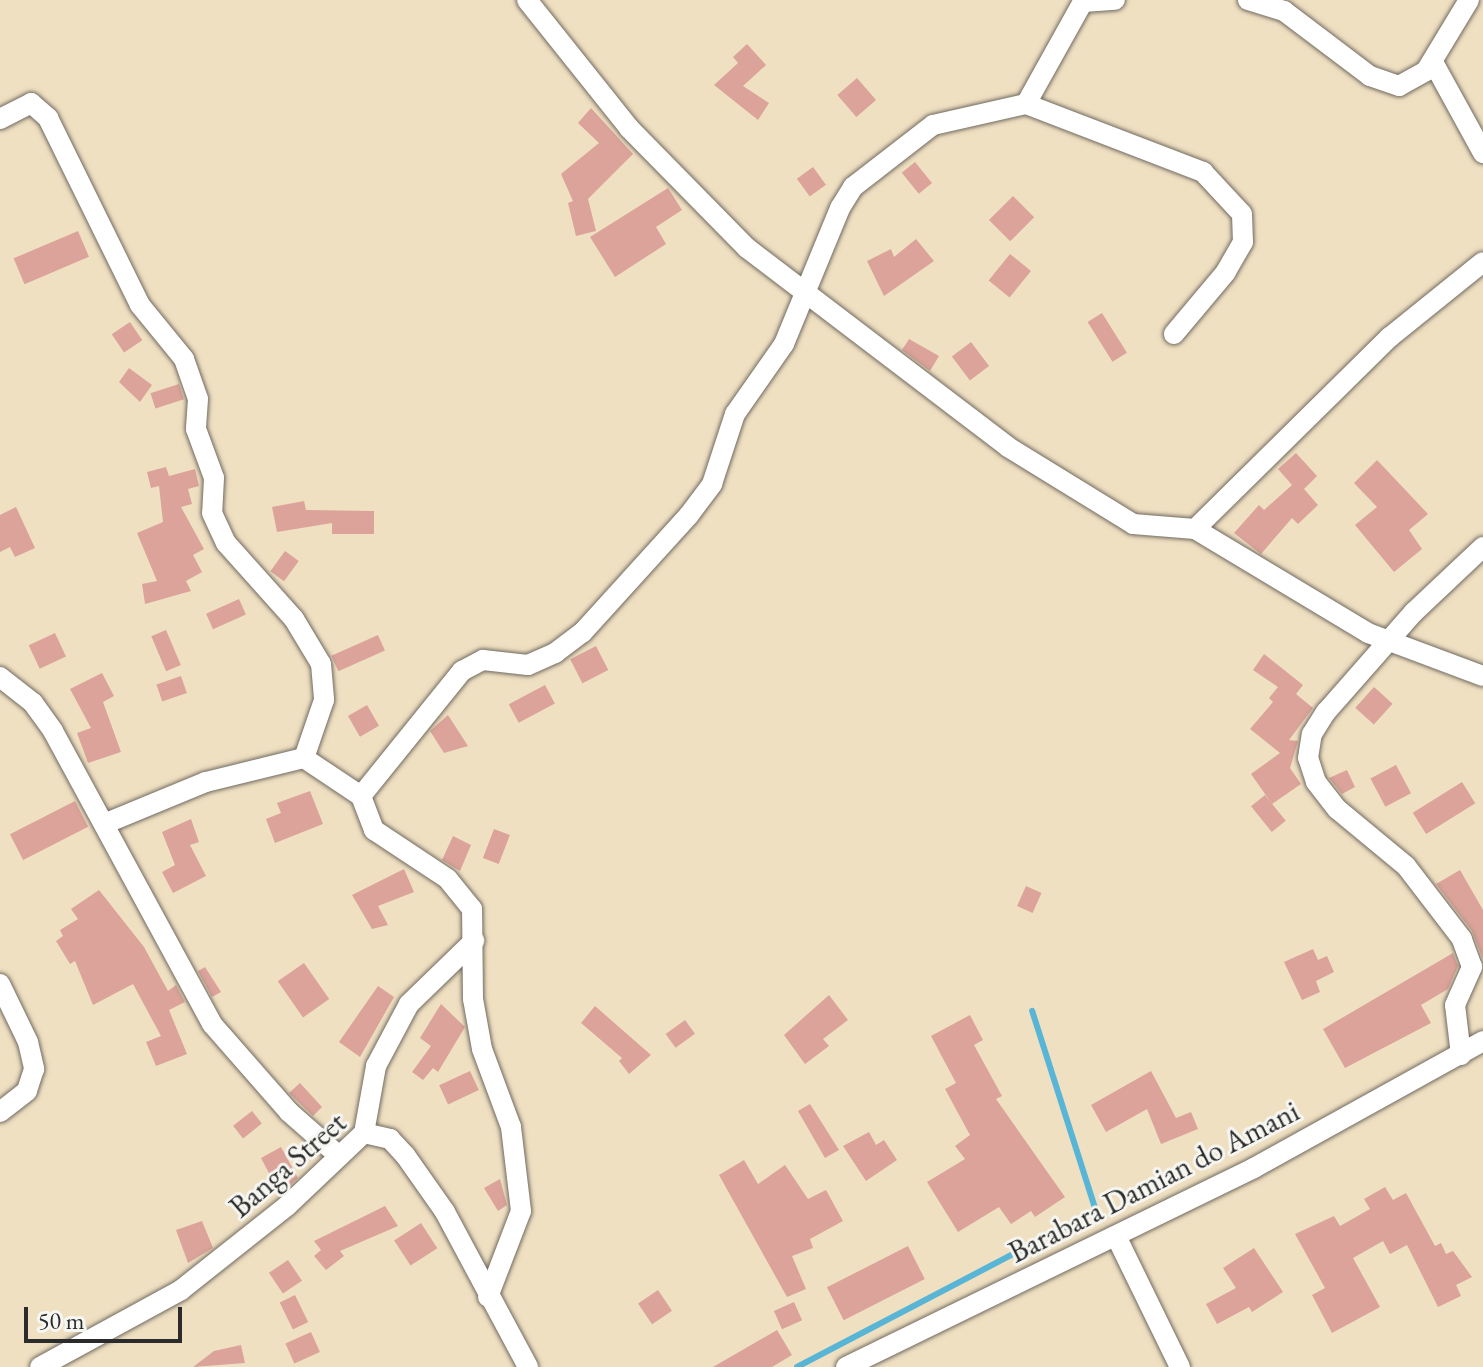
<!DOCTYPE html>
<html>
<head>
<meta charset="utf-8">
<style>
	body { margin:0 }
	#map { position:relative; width:1483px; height:1367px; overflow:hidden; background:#f0e0c2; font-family:"EB Garamond",serif }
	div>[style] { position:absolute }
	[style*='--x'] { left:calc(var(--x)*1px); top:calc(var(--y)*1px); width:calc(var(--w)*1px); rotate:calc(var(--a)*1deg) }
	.stream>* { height:6px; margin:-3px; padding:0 3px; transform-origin:3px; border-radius:3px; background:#58b5d6 }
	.building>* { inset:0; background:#dba39a; transform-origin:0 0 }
	.roads { filter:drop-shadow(0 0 2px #706a60) drop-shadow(0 0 2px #706a60) }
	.street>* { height:20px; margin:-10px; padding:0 10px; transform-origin:10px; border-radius:10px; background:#fff }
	span { translate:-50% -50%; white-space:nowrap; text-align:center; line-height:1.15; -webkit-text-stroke:6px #f6f6f2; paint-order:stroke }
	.street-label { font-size:30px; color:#2b2b2b }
	.scale { position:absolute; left:24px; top:1307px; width:158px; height:36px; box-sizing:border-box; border:4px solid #2b2b2b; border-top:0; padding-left:10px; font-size:24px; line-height:28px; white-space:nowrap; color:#2b2b2b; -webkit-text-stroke:6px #f6f6f2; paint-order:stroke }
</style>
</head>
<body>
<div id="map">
	<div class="stream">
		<div style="--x:797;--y:1367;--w:337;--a:-27.6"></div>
		<div style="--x:1096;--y:1211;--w:210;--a:-107.7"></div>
	</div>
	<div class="building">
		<div style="clip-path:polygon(747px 44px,766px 65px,743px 86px,769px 103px,758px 120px,714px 85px,738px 63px,733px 57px)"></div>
		<div style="left:857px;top:78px;width:29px;height:26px;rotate:49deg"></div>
		<div style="clip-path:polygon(591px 108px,633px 154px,588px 199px,596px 231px,576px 236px,568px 203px,573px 201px,561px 174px,599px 143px,578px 123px)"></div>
		<div style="left:915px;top:162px;width:27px;height:17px;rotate:51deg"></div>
		<div style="left:813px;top:167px;width:22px;height:20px;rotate:54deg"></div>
		<div style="clip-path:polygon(668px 188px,682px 210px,656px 227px,666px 244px,615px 277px,590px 237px)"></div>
		<div style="left:1013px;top:196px;width:30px;height:34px;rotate:45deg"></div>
		<div style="left:78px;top:231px;width:28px;height:70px;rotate:67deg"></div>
		<div style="clip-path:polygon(916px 239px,934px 261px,884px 296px,867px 261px,891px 249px,894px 257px)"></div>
		<div style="left:1010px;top:254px;width:27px;height:34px;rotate:39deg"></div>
		<div style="left:1102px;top:313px;width:47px;height:17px;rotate:58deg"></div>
		<div style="left:130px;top:322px;width:22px;height:22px;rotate:56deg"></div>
		<div style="clip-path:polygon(909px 339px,939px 356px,930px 371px,902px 350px)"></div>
		<div style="left:971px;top:342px;width:30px;height:24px;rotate:53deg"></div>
		<div style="clip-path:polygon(129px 368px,152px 385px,140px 402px,119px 382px)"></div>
		<div style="left:179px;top:384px;width:16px;height:30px;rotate:72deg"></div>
		<div style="clip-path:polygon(1296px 453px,1317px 476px,1304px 489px,1318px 505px,1298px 524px,1292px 518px,1261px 554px,1234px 533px,1259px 505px,1264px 510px,1292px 485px,1278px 469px)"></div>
		<div style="clip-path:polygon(1377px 460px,1428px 514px,1409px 530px,1422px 549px,1394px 572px,1355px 525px,1377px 507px,1354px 483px)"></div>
		<div style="clip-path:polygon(166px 467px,169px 476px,195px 469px,199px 486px,188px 489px,192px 504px,181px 507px,204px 549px,193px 555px,202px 572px,186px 581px,191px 591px,145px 604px,142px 584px,157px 581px,137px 533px,163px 522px,159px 486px,151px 488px,147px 472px)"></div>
		<div style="clip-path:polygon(304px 501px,306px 510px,374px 511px,374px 534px,332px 534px,332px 523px,277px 532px,272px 507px)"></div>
		<div style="clip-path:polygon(16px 507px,35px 548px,15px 557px,10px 547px,0 552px,0 515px)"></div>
		<div style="left:285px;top:551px;width:17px;height:25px;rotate:36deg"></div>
		<div style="left:239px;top:599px;width:17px;height:36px;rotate:66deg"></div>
		<div style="left:166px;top:630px;width:38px;height:16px;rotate:67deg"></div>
		<div style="left:55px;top:633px;width:26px;height:29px;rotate:65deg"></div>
		<div style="left:378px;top:635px;width:17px;height:51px;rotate:66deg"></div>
		<div style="left:596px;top:646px;width:27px;height:29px;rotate:63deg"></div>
		<div style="clip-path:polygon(1264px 654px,1303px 685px,1296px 694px,1313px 708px,1289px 740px,1298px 741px,1290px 768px,1301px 784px,1272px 804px,1251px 774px,1280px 753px,1250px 729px,1273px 702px,1269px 698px,1278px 687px,1253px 670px)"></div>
		<div style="clip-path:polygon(102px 673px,114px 696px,103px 702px,121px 752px,88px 763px,77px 733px,91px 728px,70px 689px)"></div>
		<div style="left:181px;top:676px;width:18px;height:26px;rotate:71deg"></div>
		<div style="left:545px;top:685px;width:21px;height:41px;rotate:62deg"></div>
		<div style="left:1374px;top:687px;width:25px;height:28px;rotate:42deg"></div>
		<div style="left:367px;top:705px;width:24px;height:22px;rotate:60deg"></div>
		<div style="clip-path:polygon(448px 715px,468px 746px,444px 753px,430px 731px)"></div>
		<div style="left:1396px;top:765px;width:32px;height:29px;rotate:62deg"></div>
		<div style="clip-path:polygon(1347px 770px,1355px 787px,1342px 794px,1329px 778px)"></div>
		<div style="left:1462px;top:782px;width:25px;height:58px;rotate:58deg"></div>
		<div style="clip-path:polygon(310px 791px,323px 824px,275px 843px,266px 819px,281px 813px,277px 803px)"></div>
		<div style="left:1265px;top:795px;width:33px;height:18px;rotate:51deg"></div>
		<div style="left:75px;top:801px;width:29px;height:73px;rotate:63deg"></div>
		<div style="clip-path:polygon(191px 819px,199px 842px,190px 845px,206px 876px,173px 893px,162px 872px,175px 865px,162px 832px)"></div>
		<div style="left:494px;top:829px;width:17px;height:31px;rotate:21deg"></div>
		<div style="clip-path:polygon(453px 836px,471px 845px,460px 871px,442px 860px)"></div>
		<div style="clip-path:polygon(404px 869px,414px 892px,378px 906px,388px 925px,372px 929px,352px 895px)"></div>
		<div style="clip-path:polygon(1460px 870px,1483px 910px,1483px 959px,1472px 931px,1436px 884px)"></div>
		<div style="left:1026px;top:886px;width:17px;height:22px;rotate:24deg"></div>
		<div style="clip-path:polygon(99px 890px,144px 947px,168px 991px,176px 985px,185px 1002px,169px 1010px,187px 1054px,156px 1066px,146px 1042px,161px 1036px,133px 984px,93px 1005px,75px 961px,70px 964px,56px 941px,63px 936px,60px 930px,78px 919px,71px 909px)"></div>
		<div style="clip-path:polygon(1313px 949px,1318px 960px,1327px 956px,1334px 972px,1316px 981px,1320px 992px,1302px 1000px,1284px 962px)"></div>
		<div style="clip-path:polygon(1453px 953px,1458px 966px,1448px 989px,1421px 1005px,1431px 1023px,1345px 1068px,1323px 1029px)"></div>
		<div style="left:304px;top:963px;width:44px;height:32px;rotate:55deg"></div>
		<div style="clip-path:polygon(205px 967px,221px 992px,212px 997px,198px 971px)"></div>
		<div style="clip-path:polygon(378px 986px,394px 997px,360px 1057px,339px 1042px)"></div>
		<div style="clip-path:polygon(829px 995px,848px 1020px,823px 1039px,829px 1046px,805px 1064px,784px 1035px)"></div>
		<div style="clip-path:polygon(441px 1004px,465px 1027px,438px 1072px,433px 1068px,423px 1080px,412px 1072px,431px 1046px,420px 1038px)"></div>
		<div style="clip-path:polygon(595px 1006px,651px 1055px,629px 1074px,619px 1061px,622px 1058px,581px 1023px)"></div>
		<div style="clip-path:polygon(970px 1015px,983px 1040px,974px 1045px,1002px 1096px,996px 1099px,1065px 1197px,1035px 1217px,1031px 1211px,1011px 1224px,999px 1207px,958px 1232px,927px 1182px,965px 1159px,955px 1146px,970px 1135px,945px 1089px,956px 1083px,931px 1036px)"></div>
		<div style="left:685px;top:1020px;width:17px;height:24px;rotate:54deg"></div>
		<div style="left:470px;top:1071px;width:21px;height:34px;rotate:65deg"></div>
		<div style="clip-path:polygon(1151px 1071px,1176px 1118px,1191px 1112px,1198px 1129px,1161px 1144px,1147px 1109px,1106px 1132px,1091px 1105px)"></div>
		<div style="clip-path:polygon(300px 1083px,322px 1107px,313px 1116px,289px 1093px)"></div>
		<div style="clip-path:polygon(810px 1104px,839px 1150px,825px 1158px,798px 1111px)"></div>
		<div style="left:252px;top:1111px;width:16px;height:24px;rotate:52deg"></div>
		<div style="clip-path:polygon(869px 1132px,876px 1145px,884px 1140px,897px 1160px,866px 1181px,843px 1146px)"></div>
		<div style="clip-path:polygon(281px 1147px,298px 1178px,280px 1194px,261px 1158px)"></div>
		<div style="clip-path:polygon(744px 1160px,758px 1184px,785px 1165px,808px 1199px,826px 1190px,843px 1221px,810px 1239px,813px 1248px,792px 1256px,806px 1289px,787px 1297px,719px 1175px)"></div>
		<div style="clip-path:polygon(500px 1179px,507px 1205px,498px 1211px,484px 1188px)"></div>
		<div style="clip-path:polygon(1385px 1187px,1393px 1200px,1406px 1193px,1435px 1246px,1441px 1243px,1446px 1254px,1453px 1251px,1472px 1277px,1456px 1285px,1461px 1296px,1438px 1307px,1407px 1245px,1390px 1254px,1383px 1241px,1353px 1258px,1380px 1307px,1332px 1333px,1312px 1295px,1325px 1288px,1295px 1234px,1334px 1216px,1340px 1226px,1370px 1209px,1364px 1199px)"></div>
		<div style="clip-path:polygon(385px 1206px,398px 1226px,340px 1251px,344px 1256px,326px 1270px,314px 1256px,321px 1250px,314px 1241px)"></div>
		<div style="clip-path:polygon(202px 1221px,213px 1248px,188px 1263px,176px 1230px)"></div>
		<div style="left:421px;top:1223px;width:30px;height:32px;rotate:57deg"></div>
		<div style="left:908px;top:1246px;width:37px;height:91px;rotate:63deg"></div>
		<div style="clip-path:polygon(1254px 1248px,1283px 1292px,1252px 1312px,1249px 1307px,1217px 1324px,1206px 1304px,1236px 1288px,1223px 1268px)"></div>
		<div style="left:288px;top:1260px;width:25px;height:23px;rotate:56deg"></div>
		<div style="left:658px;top:1290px;width:25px;height:24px;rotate:56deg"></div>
		<div style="left:295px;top:1295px;width:30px;height:17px;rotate:64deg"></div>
		<div style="left:794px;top:1302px;width:20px;height:22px;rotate:66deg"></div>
		<div style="clip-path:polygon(777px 1330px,792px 1355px,772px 1367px,713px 1367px)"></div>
		<div style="left:311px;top:1332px;width:22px;height:28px;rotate:66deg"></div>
		<div style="clip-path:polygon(241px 1345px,245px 1363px,193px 1367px,214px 1351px)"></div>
	</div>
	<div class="roads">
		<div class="street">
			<div style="--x:527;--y:0;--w:164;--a:51.4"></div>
			<div style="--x:629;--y:128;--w:168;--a:45.5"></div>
			<div style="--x:747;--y:248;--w:328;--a:37.3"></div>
			<div style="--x:1008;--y:447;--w:147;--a:31.6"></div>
			<div style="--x:1133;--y:524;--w:62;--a:4.6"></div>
			<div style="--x:1195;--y:529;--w:202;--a:31"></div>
			<div style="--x:1368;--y:633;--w:123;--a:20.5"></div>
			<div style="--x:1248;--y:0;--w:38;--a:17"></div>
			<div style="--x:1284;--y:11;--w:108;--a:37.1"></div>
			<div style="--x:1370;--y:76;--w:31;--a:19"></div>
			<div style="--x:1399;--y:86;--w:31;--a:-29"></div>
			<div style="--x:1426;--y:71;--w:83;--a:-58.8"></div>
			<div style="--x:1083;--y:2;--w:32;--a:-4"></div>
			<div style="--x:1433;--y:62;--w:104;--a:61.2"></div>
			<div style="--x:1026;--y:104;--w:119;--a:-60.9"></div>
			<div style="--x:0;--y:119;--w:35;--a:-27"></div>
			<div style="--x:31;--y:103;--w:23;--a:41"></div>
			<div style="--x:48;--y:118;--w:208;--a:63.8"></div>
			<div style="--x:140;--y:305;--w:70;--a:50.8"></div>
			<div style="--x:184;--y:359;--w:42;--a:70.7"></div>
			<div style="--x:198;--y:399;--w:30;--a:94"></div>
			<div style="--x:196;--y:429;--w:52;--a:69.8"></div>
			<div style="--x:214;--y:478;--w:35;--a:93"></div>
			<div style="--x:212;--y:513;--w:33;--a:65"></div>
			<div style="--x:226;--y:543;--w:102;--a:48.2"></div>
			<div style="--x:294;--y:619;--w:52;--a:59"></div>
			<div style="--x:321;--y:664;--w:36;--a:85"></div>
			<div style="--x:324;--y:700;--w:61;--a:109"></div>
			<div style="--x:304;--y:758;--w:69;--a:33.7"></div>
			<div style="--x:1195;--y:529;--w:274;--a:-44.6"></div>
			<div style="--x:1390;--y:337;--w:119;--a:-38.9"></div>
			<div style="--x:0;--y:677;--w:42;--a:38.2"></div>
			<div style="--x:33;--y:703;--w:34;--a:54"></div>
			<div style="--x:53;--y:731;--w:333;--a:61.5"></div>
			<div style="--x:212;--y:1024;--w:117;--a:48.8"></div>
			<div style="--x:289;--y:1112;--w:67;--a:41.3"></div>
			<div style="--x:104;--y:824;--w:110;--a:-22.4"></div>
			<div style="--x:206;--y:782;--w:101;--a:-13.8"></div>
			<div style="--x:0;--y:984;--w:64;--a:64.2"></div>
			<div style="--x:28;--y:1042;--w:28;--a:77"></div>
			<div style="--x:34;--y:1069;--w:23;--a:108"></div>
			<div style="--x:27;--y:1091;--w:34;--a:142"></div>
			<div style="--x:1461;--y:1055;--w:50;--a:-96.8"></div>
			<div style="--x:1455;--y:1005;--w:42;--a:-65.9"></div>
			<div style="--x:1472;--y:967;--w:30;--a:-110"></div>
			<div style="--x:1462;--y:939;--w:92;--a:-127.5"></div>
			<div style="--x:1406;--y:866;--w:89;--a:-140.4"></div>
			<div style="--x:1337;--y:809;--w:34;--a:-128"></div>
			<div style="--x:1316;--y:782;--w:25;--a:-108"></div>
			<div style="--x:1308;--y:758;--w:24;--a:-81"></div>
			<div style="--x:1312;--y:734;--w:26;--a:-58"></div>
			<div style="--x:1326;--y:712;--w:133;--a:-48.7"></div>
			<div style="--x:1414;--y:612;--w:95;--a:-43.3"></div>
			<div style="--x:364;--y:1133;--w:68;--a:-79.8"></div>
			<div style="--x:376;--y:1066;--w:70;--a:-62"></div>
			<div style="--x:409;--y:1004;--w:91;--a:-44.1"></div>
			<div style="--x:1116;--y:1236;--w:146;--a:64"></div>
			<div style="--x:488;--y:1297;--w:92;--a:-69"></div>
			<div style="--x:521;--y:1211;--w:85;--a:-96.8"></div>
			<div style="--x:511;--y:1127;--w:83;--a:-110.4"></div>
			<div style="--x:482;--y:1049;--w:51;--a:-100.2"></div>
			<div style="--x:473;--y:999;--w:90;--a:-90.6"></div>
			<div style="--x:472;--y:909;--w:38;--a:-129"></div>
			<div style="--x:448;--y:879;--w:89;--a:-146.5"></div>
			<div style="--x:374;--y:830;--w:36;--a:-111"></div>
			<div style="--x:361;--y:796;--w:161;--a:-51.1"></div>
			<div style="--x:462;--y:671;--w:24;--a:-28"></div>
			<div style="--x:483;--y:660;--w:45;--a:6.3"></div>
			<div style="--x:528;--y:665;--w:30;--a:-24"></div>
			<div style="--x:555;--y:653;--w:34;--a:-37"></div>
			<div style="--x:582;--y:633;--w:159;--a:-47.8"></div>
			<div style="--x:689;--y:515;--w:39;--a:-53"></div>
			<div style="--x:712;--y:484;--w:74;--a:-71.8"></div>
			<div style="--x:735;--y:414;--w:85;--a:-55"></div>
			<div style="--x:784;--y:344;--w:147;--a:-67.6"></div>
			<div style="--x:840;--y:208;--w:25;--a:-58"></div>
			<div style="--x:853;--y:187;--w:101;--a:-37.8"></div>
			<div style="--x:933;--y:125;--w:95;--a:-12.7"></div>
			<div style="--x:1026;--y:104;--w:190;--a:21"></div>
			<div style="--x:1203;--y:172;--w:57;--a:47.1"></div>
			<div style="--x:1242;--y:214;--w:28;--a:88"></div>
			<div style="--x:1243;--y:242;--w:34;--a:120"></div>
			<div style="--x:1226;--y:272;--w:81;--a:130"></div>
			<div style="--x:40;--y:1367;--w:161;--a:-28.6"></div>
			<div style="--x:181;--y:1290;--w:135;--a:-38.4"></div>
			<div style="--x:287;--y:1206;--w:106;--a:-43.5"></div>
			<div style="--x:364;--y:1133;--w:27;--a:13"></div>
			<div style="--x:390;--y:1139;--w:22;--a:47"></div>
			<div style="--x:405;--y:1155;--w:70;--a:54.9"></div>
			<div style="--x:445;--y:1212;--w:176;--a:61.8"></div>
			<div style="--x:846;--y:1367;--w:454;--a:-26"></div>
			<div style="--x:1254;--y:1168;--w:262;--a:-29"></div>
		</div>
	</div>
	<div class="street-label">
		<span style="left:288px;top:1165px;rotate:-41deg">Banga Street</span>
		<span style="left:1154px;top:1182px;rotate:-27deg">Barabara Damian do Amani</span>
	</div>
	<div class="scale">50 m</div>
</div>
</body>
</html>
